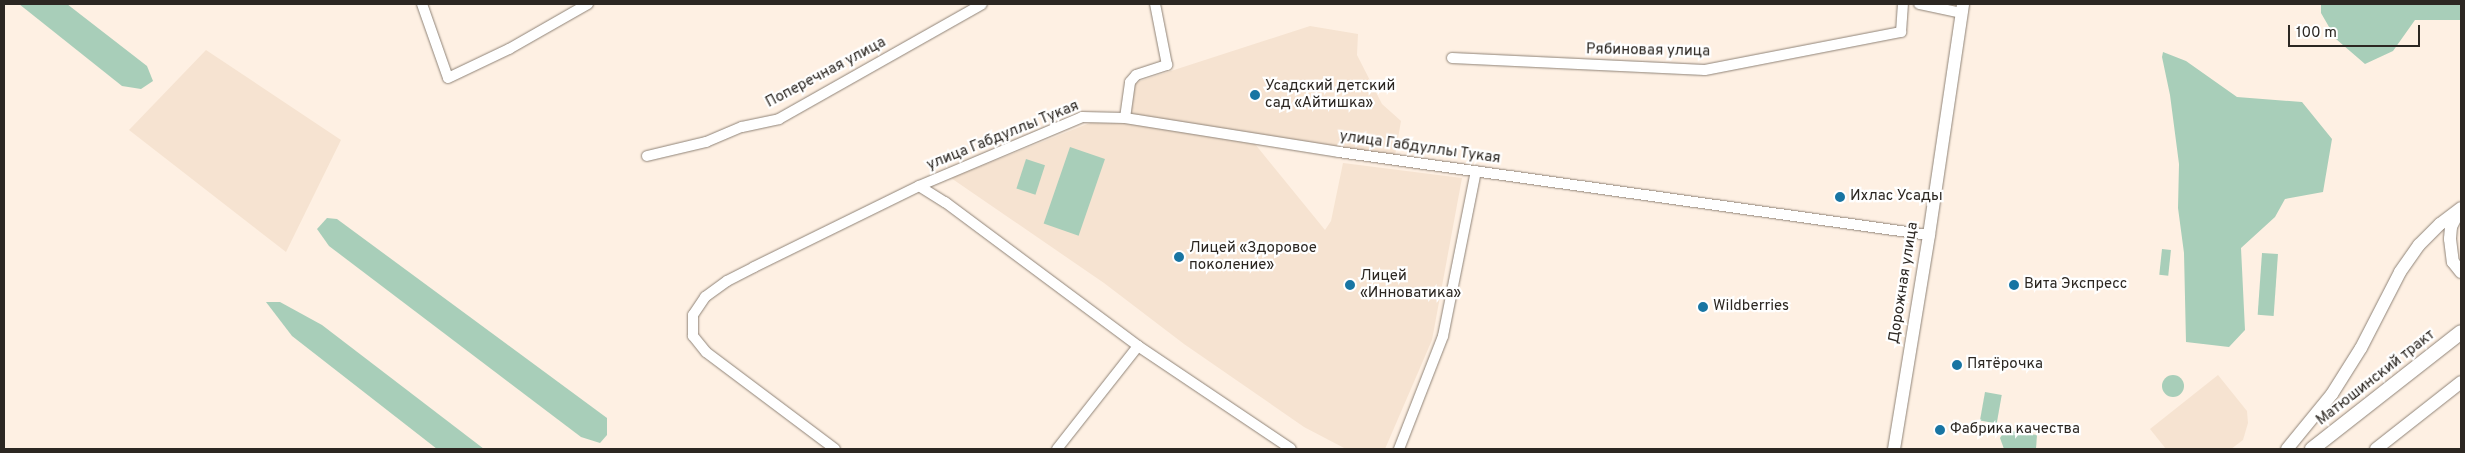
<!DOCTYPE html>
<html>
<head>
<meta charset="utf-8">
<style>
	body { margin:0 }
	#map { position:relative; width:2465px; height:453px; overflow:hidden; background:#fef0e3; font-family:Overpass,sans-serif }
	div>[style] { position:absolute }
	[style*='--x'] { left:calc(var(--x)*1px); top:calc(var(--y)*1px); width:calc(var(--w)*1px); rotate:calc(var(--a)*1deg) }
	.built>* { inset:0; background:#f6e3d1 }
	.green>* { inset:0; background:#a8ceb9; transform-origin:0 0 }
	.round { border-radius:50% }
	.roads { filter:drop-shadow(0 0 1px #8f8377) drop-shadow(0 0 1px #8f8377) }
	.minor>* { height:10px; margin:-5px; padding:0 5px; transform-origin:5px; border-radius:5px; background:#fff }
	.tertiary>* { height:12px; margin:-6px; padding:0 6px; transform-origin:6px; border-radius:6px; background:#fff }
	.secondary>* { height:14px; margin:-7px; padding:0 7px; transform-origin:7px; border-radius:7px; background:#fff }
	.dots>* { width:14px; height:14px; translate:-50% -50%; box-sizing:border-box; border:2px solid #fff; border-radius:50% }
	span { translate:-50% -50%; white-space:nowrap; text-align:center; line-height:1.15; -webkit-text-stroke:4.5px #fff; paint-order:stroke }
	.street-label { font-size:15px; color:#2c2722 }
	.poi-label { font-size:15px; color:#2c2722 }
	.left { translate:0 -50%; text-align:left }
	.frame { position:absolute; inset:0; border:5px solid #2c2722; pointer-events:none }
	.scale { position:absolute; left:2288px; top:25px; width:132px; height:22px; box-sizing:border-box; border:2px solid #2c2722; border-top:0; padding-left:6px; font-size:15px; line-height:18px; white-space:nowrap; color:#2c2722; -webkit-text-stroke:4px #fff; paint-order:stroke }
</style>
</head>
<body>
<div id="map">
	<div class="built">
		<div style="clip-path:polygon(1310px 26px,1358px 34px,1357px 55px,1382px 104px,1401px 121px,1395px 156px,1131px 115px,1135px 85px,1137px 82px)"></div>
		<div style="clip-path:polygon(206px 50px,341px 140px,286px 252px,129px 130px)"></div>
		<div style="clip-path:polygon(1095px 121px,1127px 123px,1255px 144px,1325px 230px,1331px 221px,1343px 163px,1462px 178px,1432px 340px,1385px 449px,1346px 449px,1304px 427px,1184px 344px,1104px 283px,951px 178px)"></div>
		<div style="clip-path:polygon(2218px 375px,2247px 411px,2248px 423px,2243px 440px,2231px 449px,2166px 449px,2150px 429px)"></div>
	</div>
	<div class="green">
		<div style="clip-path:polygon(19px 4px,67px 4px,147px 66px,153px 81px,141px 89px,122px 86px)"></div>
		<div style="clip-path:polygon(2321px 4px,2461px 4px,2461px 20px,2415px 20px,2393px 51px,2365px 64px,2336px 39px,2321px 13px)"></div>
		<div style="clip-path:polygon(2163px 52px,2186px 61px,2237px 97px,2302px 102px,2332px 139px,2323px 192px,2285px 199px,2275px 217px,2241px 248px,2245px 330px,2229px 347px,2186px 342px,2184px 253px,2178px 208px,2179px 164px,2170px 95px,2162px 57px)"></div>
		<div style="left:1070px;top:147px;width:37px;height:81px;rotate:19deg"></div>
		<div style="left:1026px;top:159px;width:20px;height:31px;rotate:18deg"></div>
		<div style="clip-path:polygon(327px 218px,337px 219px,607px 418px,607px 435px,600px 443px,581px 437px,329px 246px,317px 229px)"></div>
		<div style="left:2162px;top:249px;width:9px;height:26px;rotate:6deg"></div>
		<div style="left:2262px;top:253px;width:16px;height:62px;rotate:4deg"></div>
		<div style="clip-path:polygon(266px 302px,280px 302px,322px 325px,484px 449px,437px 449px,292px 336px)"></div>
		<div class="round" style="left:2162px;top:375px;width:22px;height:22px"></div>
		<div style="left:1985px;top:392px;width:17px;height:29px;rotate:10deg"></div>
		<div style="clip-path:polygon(2005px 430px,2037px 435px,2036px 449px,2004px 449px,2000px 438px)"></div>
	</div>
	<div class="roads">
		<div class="minor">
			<div style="--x:422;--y:4;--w:78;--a:70.6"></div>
			<div style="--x:448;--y:78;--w:68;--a:-25.4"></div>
			<div style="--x:509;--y:49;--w:91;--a:-29.7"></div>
			<div style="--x:1919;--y:4;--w:44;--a:11.8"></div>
			<div style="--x:1452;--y:58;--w:253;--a:2.7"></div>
			<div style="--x:1705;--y:70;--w:200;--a:-11"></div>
			<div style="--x:1901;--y:32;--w:28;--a:-86"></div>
			<div style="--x:1125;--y:118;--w:36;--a:-82"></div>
			<div style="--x:1130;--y:82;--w:9;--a:-49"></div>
			<div style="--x:1136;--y:75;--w:33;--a:-18"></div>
			<div style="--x:1167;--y:65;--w:62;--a:-101.1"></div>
			<div style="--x:647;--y:156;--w:61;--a:-13.3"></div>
			<div style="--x:706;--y:142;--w:39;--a:-23"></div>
			<div style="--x:742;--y:127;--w:38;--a:-12"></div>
			<div style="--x:779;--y:119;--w:233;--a:-29.5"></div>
			<div style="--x:919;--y:186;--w:31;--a:32"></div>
			<div style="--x:945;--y:202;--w:241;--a:36.7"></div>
			<div style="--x:1138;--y:346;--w:184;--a:33.9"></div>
			<div style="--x:835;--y:449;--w:161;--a:-143.1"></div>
			<div style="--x:706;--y:352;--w:21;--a:-129"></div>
			<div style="--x:693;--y:336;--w:21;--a:-90"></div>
			<div style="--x:693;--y:315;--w:22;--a:-56"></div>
			<div style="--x:705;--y:297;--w:27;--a:-36"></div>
			<div style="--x:727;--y:281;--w:30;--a:-27"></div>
			<div style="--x:754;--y:267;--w:184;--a:-26.1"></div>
			<div style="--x:919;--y:186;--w:177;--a:-22.9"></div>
			<div style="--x:1082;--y:117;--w:43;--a:1.3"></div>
			<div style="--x:1125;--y:118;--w:217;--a:9"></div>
			<div style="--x:1339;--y:152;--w:596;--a:8.01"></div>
			<div style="--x:1057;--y:449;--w:131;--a:-51.8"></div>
			<div style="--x:1399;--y:449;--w:121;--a:-68.7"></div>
			<div style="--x:1443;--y:336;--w:168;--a:-78.7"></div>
		</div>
		<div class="tertiary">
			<div style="--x:2459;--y:211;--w:18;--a:117"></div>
			<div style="--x:2451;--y:227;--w:12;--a:95"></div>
			<div style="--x:2450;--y:239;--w:23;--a:83"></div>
			<div style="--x:2453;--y:262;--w:13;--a:51"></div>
			<div style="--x:1894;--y:449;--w:217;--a:-80.7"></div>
			<div style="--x:1929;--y:235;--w:233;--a:-81.6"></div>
			<div style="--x:2287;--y:449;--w:71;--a:-50.7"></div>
			<div style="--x:2332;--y:394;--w:54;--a:-57.8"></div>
			<div style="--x:2361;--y:348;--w:85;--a:-62.8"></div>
			<div style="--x:2400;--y:272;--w:33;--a:-55"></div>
			<div style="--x:2419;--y:245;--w:30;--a:-45"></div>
			<div style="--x:2440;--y:224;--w:26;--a:-37"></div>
			<div style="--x:2376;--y:449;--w:108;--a:-38.2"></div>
		</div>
		<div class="secondary">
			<div style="--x:2312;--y:449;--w:189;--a:-38.1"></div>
		</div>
	</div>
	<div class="dots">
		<div style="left:1255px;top:95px;background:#1875a3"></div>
		<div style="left:1840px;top:197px;background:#1875a3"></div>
		<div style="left:1179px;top:257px;background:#1875a3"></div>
		<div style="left:1350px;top:285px;background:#1875a3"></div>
		<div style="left:2014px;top:285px;background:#1875a3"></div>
		<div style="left:1703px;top:307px;background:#1875a3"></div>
		<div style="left:1957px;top:365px;background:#1875a3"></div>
		<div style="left:1940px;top:430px;background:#1875a3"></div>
	</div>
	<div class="street-label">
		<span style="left:1648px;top:51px;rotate:1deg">Рябиновая улица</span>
		<span style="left:826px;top:73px;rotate:-28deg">Поперечная улица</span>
		<span style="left:1003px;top:136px;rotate:-22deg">улица Габдуллы Тукая</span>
		<span style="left:1420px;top:148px;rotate:8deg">улица Габдуллы Тукая</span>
		<span style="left:1904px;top:283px;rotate:-81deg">Дорожная улица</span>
		<span style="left:2376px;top:378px;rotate:-38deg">Матюшинский тракт</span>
	</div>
	<div class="poi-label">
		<span class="left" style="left:1265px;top:95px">Усадский детский<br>сад «Айтишка»</span>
		<span class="left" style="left:1850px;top:197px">Ихлас Усады</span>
		<span class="left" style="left:1189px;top:257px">Лицей «Здоровое<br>поколение»</span>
		<span class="left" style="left:1360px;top:285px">Лицей<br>«Инноватика»</span>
		<span class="left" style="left:2024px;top:285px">Вита Экспресс</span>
		<span class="left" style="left:1713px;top:307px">Wildberries</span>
		<span class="left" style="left:1967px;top:365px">Пятёрочка</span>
		<span class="left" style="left:1950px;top:430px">Фабрика качества</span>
	</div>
	<div class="frame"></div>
	<div class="scale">100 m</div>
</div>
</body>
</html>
